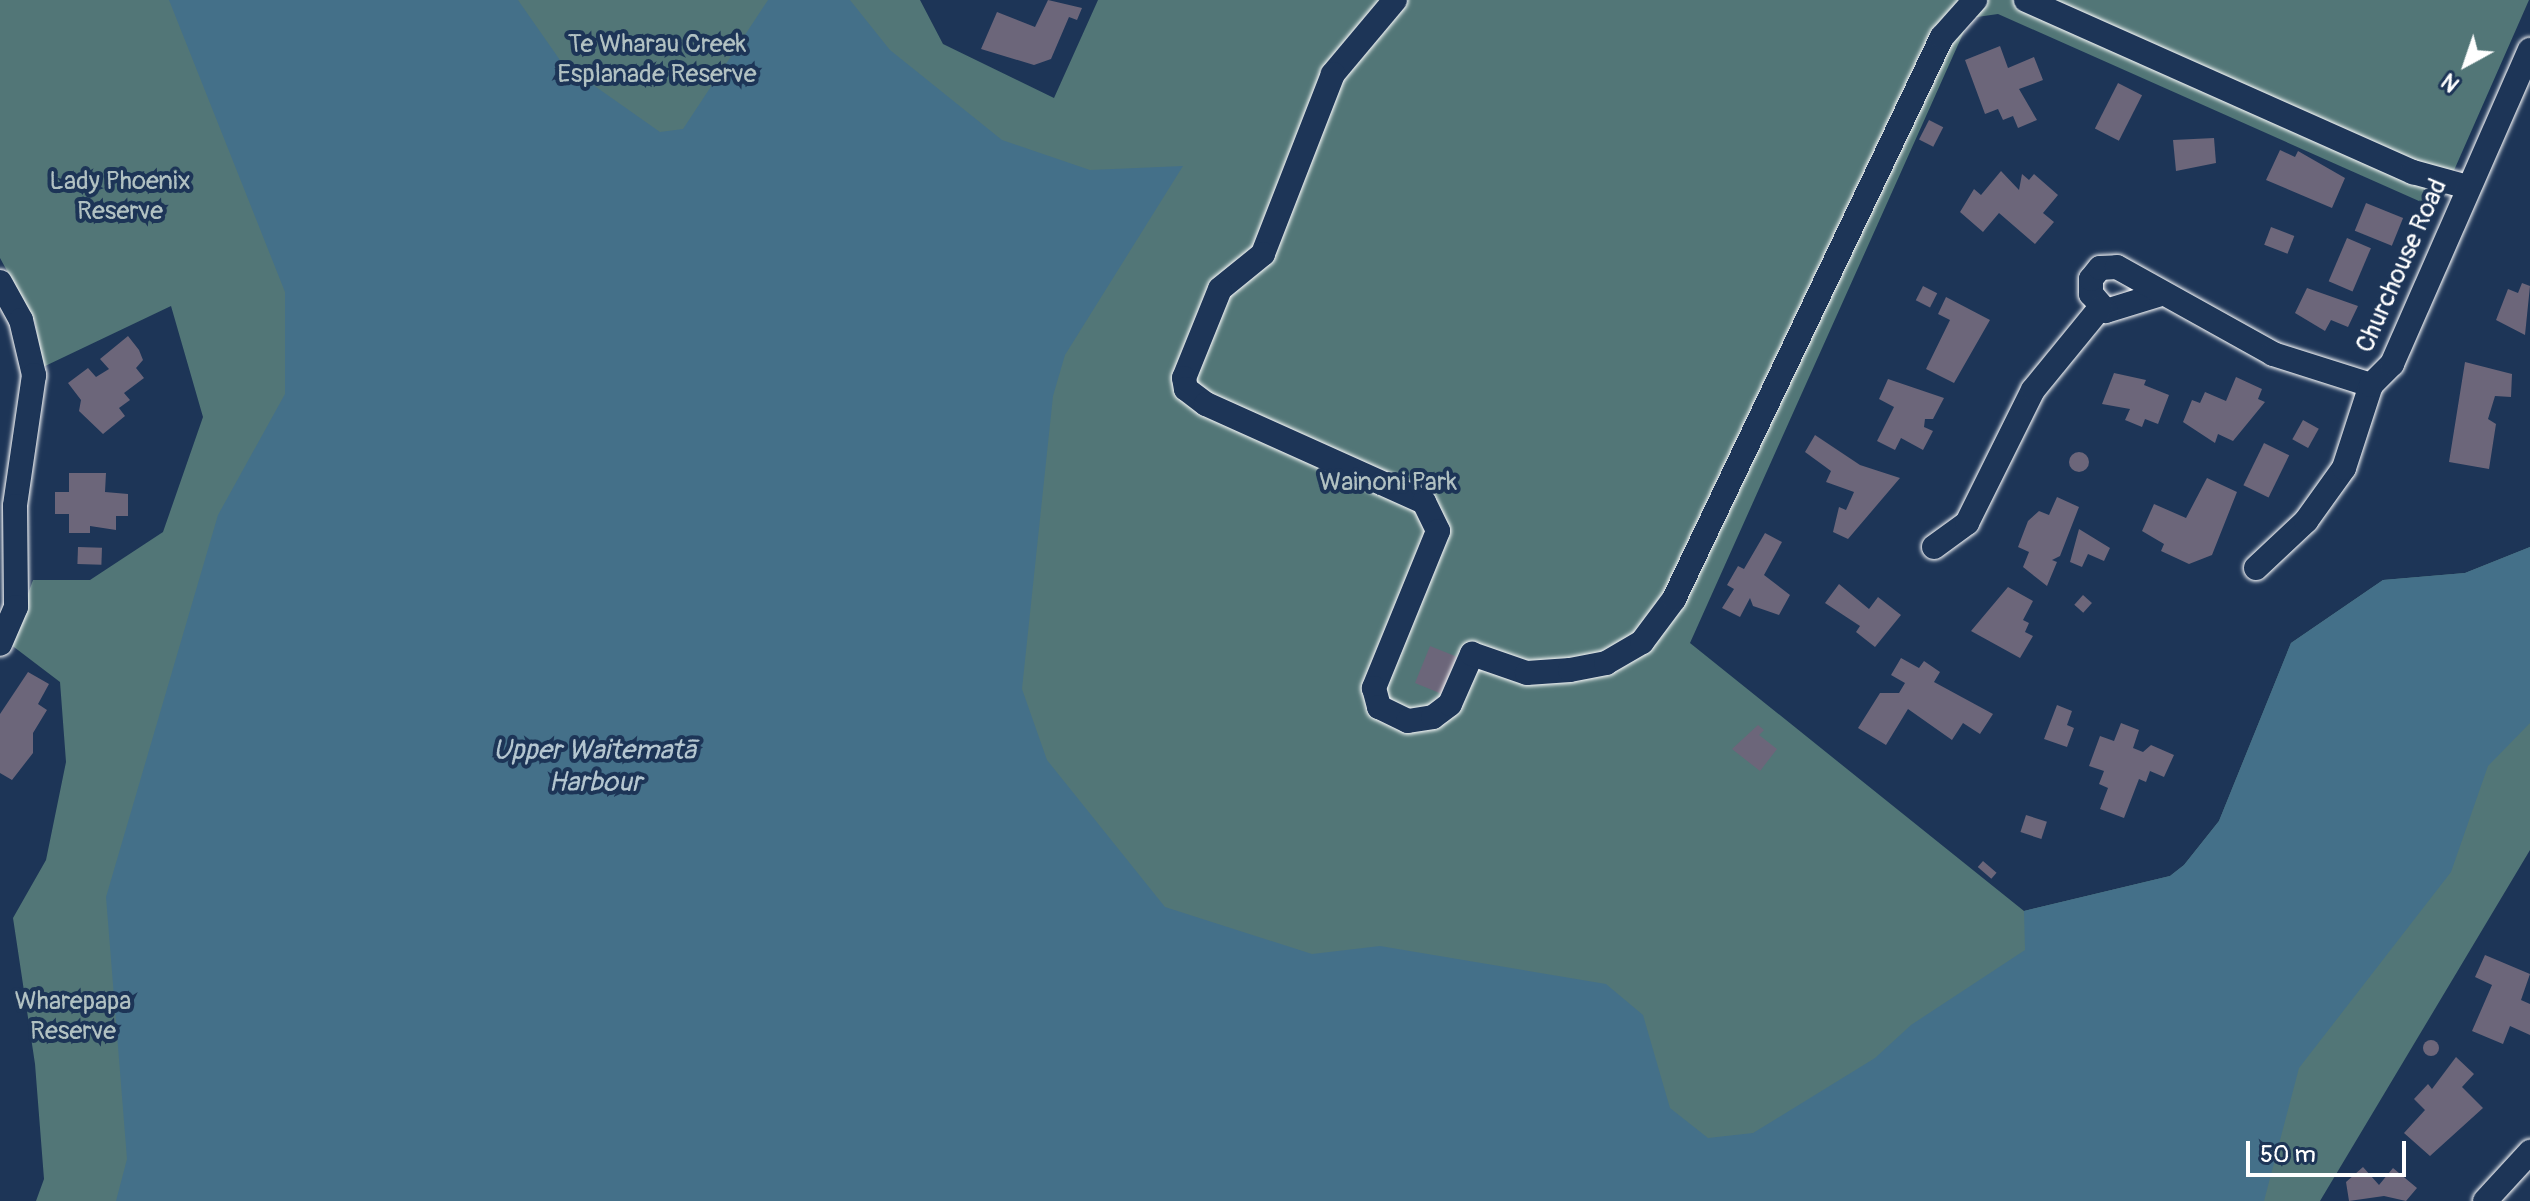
<!DOCTYPE html>
<html>
<head>
<meta charset="utf-8">
<style>
	body { margin:0 }
	#map { position:relative; width:2530px; height:1201px; overflow:hidden; background:#1d3557; font-family:Pangolin,sans-serif }
	div>[style] { position:absolute }
	[style*='--x'] { left:calc(var(--x)*1px); top:calc(var(--y)*1px); width:calc(var(--w)*1px); rotate:calc(var(--a)*1deg) }
	.green>* { inset:0; background:#527677 }
	.water>* { inset:0; background:#447089 }
	.building>* { inset:0; background:#6c667a; transform-origin:0 0 }
	.round { border-radius:50% }
	.roads { filter:drop-shadow(0 0 2px #fff) drop-shadow(0 0 2px #fff) }
	.minor>* { height:24px; margin:-12px; padding:0 12px; transform-origin:12px; border-radius:12px; background:#1d3557 }
	span { translate:-50% -50%; white-space:nowrap; text-align:center; line-height:1.15; -webkit-text-stroke:8px #1d3557; paint-order:stroke }
	.park-label { font-size:26px; color:#b1c1c2 }
	.street-label { font-size:26px; color:#fff }
	.water-label { font-size:28px; color:#b4c6d0; font-style:italic }
	.north { position:absolute; left:2426px; top:24px; width:80px; height:80px; -webkit-text-stroke:6px #1d3557; paint-order:stroke; rotate:220deg; font-size:22px; font-weight:700; line-height:32px; text-align:center; color:#fff }
	.north::after { content:''; display:block; margin:auto; width:28px; height:36px; background:#fff; clip-path:polygon(50% 0,100% 100%,50% 72%,0 100%) }
	.scale { position:absolute; left:2246px; top:1141px; width:160px; height:36px; box-sizing:border-box; border:4px solid #fff; border-top:0; padding-left:10px; font-size:24px; line-height:28px; white-space:nowrap; color:#fff; -webkit-text-stroke:6px #1d3557; paint-order:stroke }
</style>
</head>
<body>
<div id="map">
	<div class="green">
		<div style="clip-path:polygon(0 0,920px 0,943px 44px,1054px 98px,1098px 0,2529px 0,2437px 209px,1998px 14px,1970px 18px,1690px 643px,2024px 911px,2170px 876px,2184px 865px,2219px 821px,2291px 643px,2383px 580px,2465px 573px,2530px 547px,2530px 850px,2320px 1201px,36px 1201px,44px 1179px,35px 1064px,13px 918px,46px 860px,66px 762px,60px 682px,10px 644px,33px 580px,90px 580px,163px 532px,203px 417px,171px 306px,43px 367px,35px 322px,0 258px)"></div>
	</div>
	<div class="water">
		<div style="clip-path:polygon(169px 0,518px 0,562px 63px,660px 132px,683px 129px,768px 0,850px 0,890px 50px,1002px 140px,1090px 170px,1183px 166px,1065px 355px,1053px 396px,1022px 689px,1047px 760px,1165px 907px,1312px 954px,1380px 946px,1606px 984px,1643px 1015px,1670px 1108px,1708px 1138px,1753px 1133px,1875px 1058px,1911px 1025px,2025px 950px,2024px 911px,2170px 876px,2184px 865px,2219px 821px,2291px 643px,2383px 580px,2465px 573px,2530px 547px,2530px 723px,2488px 766px,2451px 872px,2299px 1068px,2264px 1201px,116px 1201px,127px 1159px,106px 897px,218px 515px,285px 394px,285px 292px)"></div>
	</div>
	<div class="building">
		<div style="clip-path:polygon(1048px 0,1082px 8px,1077px 20px,1069px 17px,1051px 59px,1034px 65px,981px 49px,997px 12px,1035px 27px)"></div>
		<div style="clip-path:polygon(2000px 46px,2008px 68px,2034px 57px,2043px 80px,2019px 89px,2037px 120px,2018px 128px,2013px 116px,2003px 120px,1998px 109px,1985px 114px,1965px 60px)"></div>
		<div style="left:2118px;top:83px;width:27px;height:51px;rotate:27deg"></div>
		<div style="left:1929px;top:120px;width:16px;height:22px;rotate:27deg"></div>
		<div style="clip-path:polygon(2214px 138px,2216px 163px,2176px 171px,2173px 140px)"></div>
		<div style="clip-path:polygon(2280px 150px,2295px 157px,2298px 151px,2345px 178px,2332px 208px,2266px 180px)"></div>
		<div style="clip-path:polygon(2001px 171px,2019px 190px,2022px 174px,2029px 180px,2034px 174px,2058px 195px,2043px 213px,2054px 222px,2035px 244px,1999px 213px,1983px 232px,1960px 212px,1974px 189px,1981px 195px)"></div>
		<div style="left:2366px;top:203px;width:40px;height:30px;rotate:22deg"></div>
		<div style="left:2271px;top:227px;width:25px;height:19px;rotate:21deg"></div>
		<div style="left:2347px;top:238px;width:26px;height:47px;rotate:23deg"></div>
		<div style="clip-path:polygon(2522px 283px,2530px 286px,2525px 335px,2496px 320px,2508px 289px,2518px 293px)"></div>
		<div style="left:1923px;top:286px;width:16px;height:16px;rotate:27deg"></div>
		<div style="clip-path:polygon(2307px 288px,2358px 306px,2348px 327px,2331px 320px,2325px 331px,2295px 313px)"></div>
		<div style="clip-path:polygon(1946px 297px,1990px 320px,1954px 383px,1926px 369px,1950px 320px,1938px 314px)"></div>
		<div style="clip-path:polygon(128px 336px,139px 350px,143px 360px,136px 368px,144px 378px,124px 393px,130px 400px,119px 408px,125px 416px,103px 434px,79px 411px,81px 400px,68px 383px,88px 368px,96px 377px,109px 369px,100px 359px)"></div>
		<div style="clip-path:polygon(2465px 362px,2512px 374px,2511px 397px,2495px 396px,2488px 419px,2496px 424px,2489px 469px,2449px 462px)"></div>
		<div style="clip-path:polygon(2114px 373px,2146px 380px,2144px 385px,2169px 395px,2158px 424px,2145px 419px,2142px 427px,2125px 420px,2130px 409px,2102px 404px)"></div>
		<div style="clip-path:polygon(2236px 377px,2262px 389px,2258px 399px,2265px 402px,2233px 441px,2218px 434px,2215px 443px,2183px 422px,2192px 400px,2200px 403px,2205px 392px,2226px 401px)"></div>
		<div style="clip-path:polygon(1888px 379px,1944px 398px,1933px 419px,1925px 419px,1924px 427px,1933px 431px,1923px 450px,1901px 438px,1895px 450px,1877px 441px,1894px 407px,1879px 399px)"></div>
		<div style="left:2303px;top:420px;width:18px;height:22px;rotate:29deg"></div>
		<div style="clip-path:polygon(1815px 435px,1860px 465px,1900px 478px,1848px 539px,1833px 532px,1839px 507px,1846px 510px,1854px 492px,1826px 482px,1831px 471px,1805px 452px)"></div>
		<div style="left:2264px;top:443px;width:28px;height:47px;rotate:26deg"></div>
		<div class="round" style="left:2069px;top:452px;width:20px;height:20px"></div>
		<div style="clip-path:polygon(69px 473px,106px 473px,105px 492px,128px 494px,128px 516px,116px 516px,116px 530px,90px 526px,90px 533px,69px 533px,69px 514px,55px 514px,55px 492px,69px 492px)"></div>
		<div style="clip-path:polygon(2207px 478px,2237px 492px,2212px 555px,2189px 564px,2161px 551px,2164px 544px,2142px 531px,2154px 504px,2186px 518px)"></div>
		<div style="clip-path:polygon(2057px 497px,2079px 507px,2060px 556px,2052px 560px,2057px 562px,2047px 586px,2023px 567px,2029px 552px,2018px 547px,2028px 521px,2039px 511px,2049px 515px)"></div>
		<div style="clip-path:polygon(2079px 529px,2110px 548px,2104px 561px,2088px 554px,2082px 567px,2070px 562px)"></div>
		<div style="clip-path:polygon(1765px 533px,1782px 542px,1764px 575px,1790px 595px,1779px 615px,1753px 606px,1750px 598px,1740px 617px,1722px 608px,1734px 589px,1727px 585px,1738px 566px,1744px 569px)"></div>
		<div style="left:78px;top:547px;width:24px;height:17px;rotate:2deg"></div>
		<div style="clip-path:polygon(1839px 584px,1869px 609px,1878px 597px,1901px 615px,1875px 647px,1856px 632px,1860px 626px,1825px 603px)"></div>
		<div style="clip-path:polygon(2008px 587px,2033px 601px,2023px 620px,2029px 623px,2025px 632px,2033px 636px,2020px 658px,1971px 631px)"></div>
		<div style="left:2083px;top:595px;width:12px;height:13px;rotate:42deg"></div>
		<div style="left:1430px;top:646px;width:29px;height:40px;rotate:22deg"></div>
		<div style="clip-path:polygon(1901px 658px,1919px 668px,1924px 661px,1940px 672px,1934px 682px,1993px 714px,1980px 734px,1963px 723px,1952px 740px,1908px 709px,1886px 745px,1858px 728px,1880px 693px,1899px 693px,1905px 683px,1891px 675px)"></div>
		<div style="clip-path:polygon(28px 672px,49px 684px,38px 704px,47px 710px,33px 733px,33px 753px,12px 780px,0 773px,0 714px)"></div>
		<div style="clip-path:polygon(2057px 705px,2072px 711px,2067px 725px,2074px 728px,2067px 747px,2044px 739px)"></div>
		<div style="clip-path:polygon(2121px 723px,2139px 730px,2133px 748px,2143px 752px,2151px 745px,2174px 755px,2164px 777px,2150px 771px,2146px 782px,2139px 779px,2124px 818px,2100px 809px,2108px 788px,2099px 784px,2104px 771px,2089px 766px,2100px 736px,2114px 741px)"></div>
		<div style="clip-path:polygon(1758px 725px,1764px 730px,1759px 735px,1777px 749px,1760px 771px,1732px 749px)"></div>
		<div style="left:2026px;top:815px;width:22px;height:18px;rotate:18deg"></div>
		<div style="left:1983px;top:861px;width:18px;height:8px;rotate:41deg"></div>
		<div style="clip-path:polygon(2485px 955px,2530px 974px,2521px 1000px,2530px 1004px,2530px 1035px,2510px 1026px,2503px 1044px,2472px 1031px,2492px 985px,2475px 977px)"></div>
		<div class="round" style="left:2423px;top:1040px;width:16px;height:16px"></div>
		<div style="clip-path:polygon(2456px 1057px,2474px 1074px,2462px 1087px,2483px 1108px,2430px 1156px,2404px 1133px,2425px 1110px,2414px 1099px,2428px 1084px,2432px 1089px)"></div>
		<div style="clip-path:polygon(2363px 1167px,2379px 1185px,2393px 1168px,2417px 1188px,2406px 1201px,2384px 1196px,2349px 1201px,2346px 1182px)"></div>
	</div>
	<div class="roads">
		<div class="minor">
			<div style="--x:1395;--y:0;--w:97;--a:130"></div>
			<div style="--x:1333;--y:74;--w:193;--a:111.3"></div>
			<div style="--x:1263;--y:254;--w:55;--a:140.9"></div>
			<div style="--x:1220;--y:289;--w:96;--a:112"></div>
			<div style="--x:1184;--y:378;--w:11;--a:80"></div>
			<div style="--x:1186;--y:389;--w:25;--a:37"></div>
			<div style="--x:1206;--y:404;--w:239;--a:24.2"></div>
			<div style="--x:1424;--y:502;--w:32;--a:64"></div>
			<div style="--x:1438;--y:531;--w:170;--a:112.2"></div>
			<div style="--x:1374;--y:688;--w:20;--a:75"></div>
			<div style="--x:1379;--y:707;--w:32;--a:26"></div>
			<div style="--x:1408;--y:721;--w:25;--a:-9"></div>
			<div style="--x:1433;--y:717;--w:21;--a:-37"></div>
			<div style="--x:1450;--y:704;--w:55;--a:-66.3"></div>
			<div style="--x:1472;--y:654;--w:58;--a:19.1"></div>
			<div style="--x:1527;--y:673;--w:43;--a:-4"></div>
			<div style="--x:1570;--y:670;--w:37;--a:-11"></div>
			<div style="--x:1606;--y:663;--w:42;--a:-30.3"></div>
			<div style="--x:1642;--y:642;--w:54;--a:-53.3"></div>
			<div style="--x:1674;--y:599;--w:623;--a:-64.51"></div>
			<div style="--x:1942;--y:37;--w:50;--a:-48.3"></div>
			<div style="--x:2026;--y:0;--w:424;--a:24"></div>
			<div style="--x:2413;--y:172;--w:57;--a:15.3"></div>
			<div style="--x:0;--y:282;--w:43;--a:61.1"></div>
			<div style="--x:21;--y:320;--w:57;--a:76.7"></div>
			<div style="--x:34;--y:375;--w:132;--a:98.3"></div>
			<div style="--x:15;--y:506;--w:101;--a:89.4"></div>
			<div style="--x:16;--y:607;--w:40;--a:113.4"></div>
			<div style="--x:2161;--y:294;--w:58;--a:162.8"></div>
			<div style="--x:2106;--y:311;--w:23;--a:-131"></div>
			<div style="--x:2091;--y:294;--w:15;--a:-90"></div>
			<div style="--x:2091;--y:279;--w:14;--a:-51"></div>
			<div style="--x:2100;--y:268;--w:17;--a:-3"></div>
			<div style="--x:2117;--y:267;--w:179;--a:29.1"></div>
			<div style="--x:2273;--y:354;--w:103;--a:17.6"></div>
			<div style="--x:1934;--y:547;--w:41;--a:-36"></div>
			<div style="--x:1967;--y:523;--w:148;--a:-63.6"></div>
			<div style="--x:2033;--y:390;--w:106;--a:-50.7"></div>
			<div style="--x:2256;--y:568;--w:69;--a:-43.2"></div>
			<div style="--x:2306;--y:521;--w:65;--a:-54.4"></div>
			<div style="--x:2344;--y:468;--w:87;--a:-72"></div>
			<div style="--x:2371;--y:385;--w:30;--a:-45"></div>
			<div style="--x:2392;--y:364;--w:343;--a:-66.3"></div>
			<div style="--x:2485;--y:1201;--w:67;--a:-47.4"></div>
		</div>
	</div>
	<div class="park-label">
		<span style="left:657px;top:60px">Te Wharau Creek<br>Esplanade Reserve</span>
		<span style="left:120px;top:197px">Lady Phoenix<br>Reserve</span>
		<span style="left:1388px;top:483px">Wainoni Park</span>
		<span style="left:73px;top:1017px">Wharepapa<br>Reserve</span>
	</div>
	<div class="street-label">
		<span style="left:2402px;top:266px;rotate:-66deg">Churchouse Road</span>
	</div>
	<div class="water-label">
		<span style="left:595px;top:767px">Upper Waitematā<br>Harbour</span>
	</div>
	<div class="north">N</div>
	<div class="scale">50 m</div>
</div>
</body>
</html>
